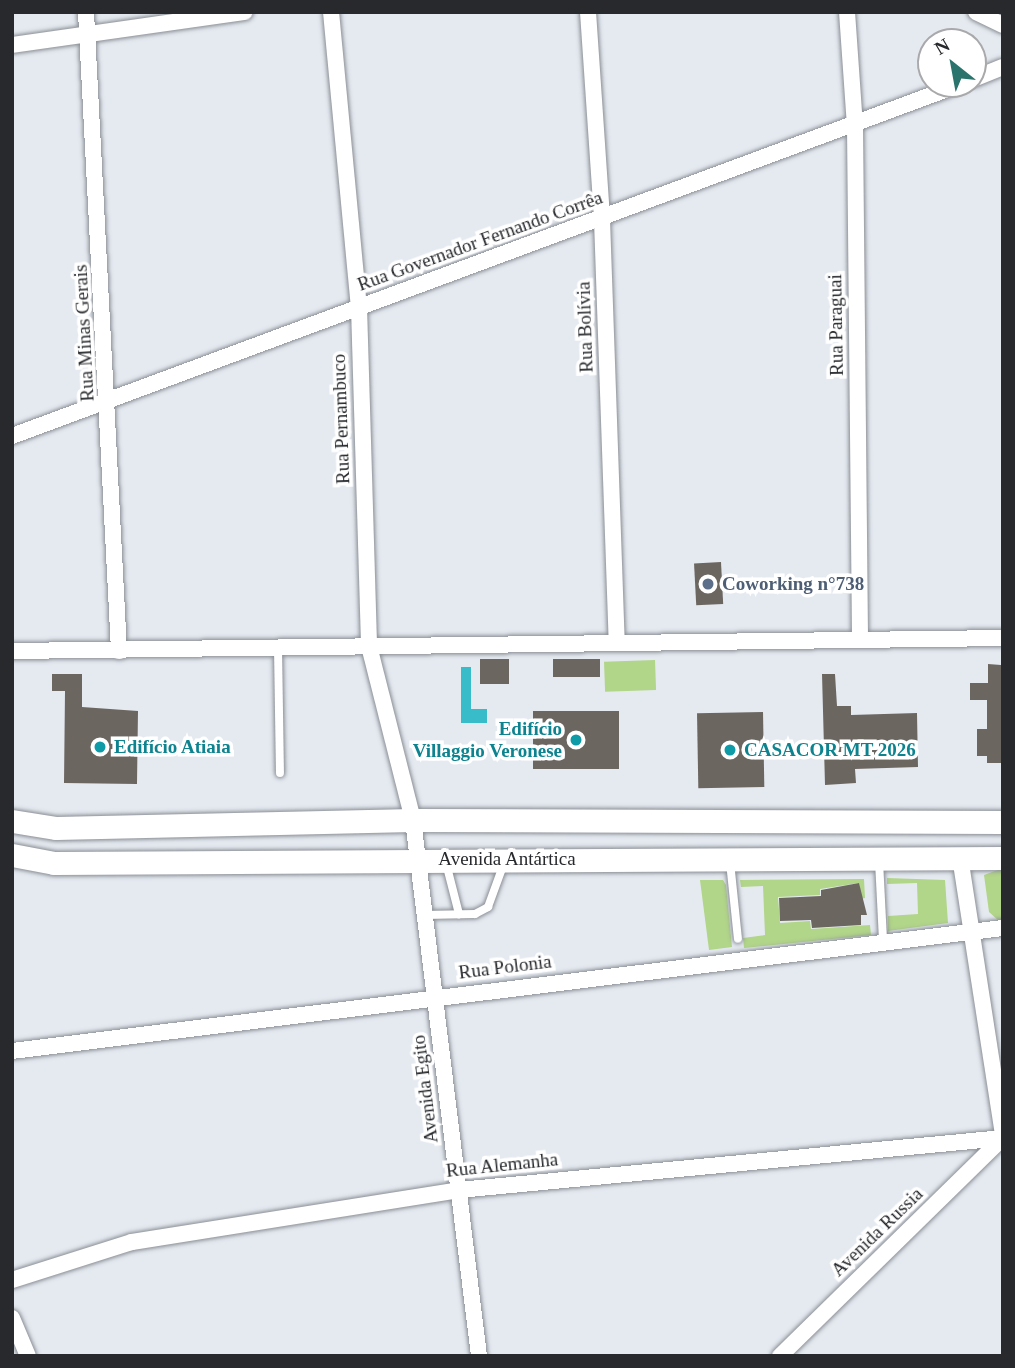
<!DOCTYPE html>
<html>
<head>
<meta charset="utf-8">
<style>
	body { margin:0 }
	#map { position:relative; width:1015px; height:1368px; overflow:hidden; background:#e5eaf1; font-family:Georgia,serif }
	div>[style] { position:absolute }
	[style*='--x'] { left:calc(var(--x)*1px); top:calc(var(--y)*1px); width:calc(var(--w)*1px); rotate:calc(var(--a)*1deg) }
	.green>* { inset:0; background:#b1d589; transform-origin:0 0 }
	.water>* { inset:0; background:#39bcc9 }
	.building>* { inset:0; background:#6c6661; transform-origin:0 0 }
	.roads { filter:drop-shadow(0 0 2px #8a8e95) drop-shadow(0 0 2px #8a8e95) }
	.service>* { height:8px; margin:-4px; padding:0 4px; transform-origin:4px; border-radius:4px; background:#fff }
	.minor>* { height:16px; margin:-8px; padding:0 8px; transform-origin:8px; border-radius:8px; background:#fff }
	.secondary>* { height:23px; margin:-11.5px; padding:0 11.5px; transform-origin:11.5px; border-radius:11.5px; background:#fff }
	.dots>* { width:19px; height:19px; translate:-50% -50%; box-sizing:border-box; border:4px solid #fff; border-radius:50% }
	span { translate:-50% -50%; white-space:nowrap; text-align:center; line-height:1.15; -webkit-text-stroke:7px #fff; paint-order:stroke }
	.street-label { font-size:19px; color:#27292c }
	.service-label { font-size:19px; color:#4e5e75; font-weight:700 }
	.left { translate:0 -50%; text-align:left }
	.culture-label { font-size:19px; color:#0d838f; font-weight:700 }
	.right { translate:-100% -50%; text-align:right }
	.frame { position:absolute; inset:0; border:14px solid #27292c; pointer-events:none }
	.north { position:absolute; left:917px; top:28px; width:70px; height:70px; box-sizing:border-box; background:#fff; border:2px solid #a9a9ab; border-radius:50%; rotate:329deg; font-size:19px; font-weight:700; line-height:28px; text-align:center; color:#27292c }
	.north::after { content:''; display:block; margin:auto; width:24px; height:32px; background:#2b746e; clip-path:polygon(50% 0,100% 100%,50% 72%,0 100%) }
</style>
</head>
<body>
<div id="map">
	<div class="green">
		<div style="left:655px;top:660px;width:30px;height:51px;rotate:88deg"></div>
		<div style="clip-path:polygon(1003px 868px,1003px 920px,999px 921px,989px 912px,984px 875px)"></div>
		<div style="clip-path:polygon(887px 878px,945px 880px,948px 923px,888px 931px,888px 916px,918px 914px,917px 883px,887px 884px)"></div>
		<div style="clip-path:polygon(864px 879px,865px 898px,861px 899px,859px 883px,820px 889px,820px 895px,778px 897px,780px 923px,810px 921px,811px 929px,870px 925px,871px 935px,744px 948px,743px 938px,765px 935px,763px 886px,741px 887px,740px 880px)"></div>
		<div style="clip-path:polygon(700px 880px,723px 880px,726px 885px,732px 947px,709px 950px)"></div>
	</div>
	<div class="water">
		<div style="clip-path:polygon(461px 667px,471px 667px,471px 709px,487px 709px,487px 723px,461px 723px)"></div>
	</div>
	<div class="building">
		<div style="left:721px;top:562px;width:42px;height:27px;rotate:87deg"></div>
		<div style="left:480px;top:659px;width:29px;height:25px"></div>
		<div style="left:553px;top:659px;width:47px;height:18px"></div>
		<div style="clip-path:polygon(988px 664px,1001px 665px,1003px 763px,987px 763px,987px 756px,977px 756px,977px 729px,987px 729px,987px 700px,970px 700px,970px 683px,988px 683px)"></div>
		<div style="clip-path:polygon(52px 674px,82px 674px,82px 707px,138px 711px,137px 784px,64px 783px,65px 691px,52px 691px)"></div>
		<div style="clip-path:polygon(822px 674px,835px 674px,837px 706px,851px 706px,851px 715px,917px 713px,918px 767px,855px 769px,856px 783px,825px 785px)"></div>
		<div style="left:533px;top:711px;width:86px;height:58px"></div>
		<div style="left:763px;top:712px;width:75px;height:66px;rotate:89deg"></div>
		<div style="clip-path:polygon(859px 883px,867px 915px,861px 915px,861px 925px,812px 928px,811px 920px,780px 921px,779px 898px,821px 896px,821px 890px)"></div>
	</div>
	<div class="roads">
		<div class="service">
			<div style="--x:278;--y:648;--w:125;--a:89.1"></div>
			<div style="--x:879;--y:861;--w:80;--a:87.1"></div>
			<div style="--x:730;--y:862;--w:77;--a:84.1"></div>
			<div style="--x:446;--y:863;--w:53;--a:75.7"></div>
			<div style="--x:424;--y:915;--w:51;--a:-1.1"></div>
			<div style="--x:475;--y:914;--w:15;--a:-28"></div>
			<div style="--x:488;--y:907;--w:47;--a:-70"></div>
		</div>
		<div class="minor">
			<div style="--x:86;--y:12;--w:640;--a:87.04"></div>
			<div style="--x:331;--y:12;--w:296;--a:84.6"></div>
			<div style="--x:359;--y:307;--w:339;--a:88.3"></div>
			<div style="--x:369;--y:646;--w:179;--a:75.8"></div>
			<div style="--x:413;--y:820;--w:540;--a:82.98"></div>
			<div style="--x:588;--y:12;--w:208;--a:86.1"></div>
			<div style="--x:602;--y:220;--w:420;--a:88"></div>
			<div style="--x:847;--y:12;--w:114;--a:86"></div>
			<div style="--x:855;--y:126;--w:512;--a:89.44"></div>
			<div style="--x:976;--y:12;--w:30;--a:26"></div>
			<div style="--x:12;--y:45;--w:235;--a:-8.1"></div>
			<div style="--x:973;--y:79;--w:32;--a:-22"></div>
			<div style="--x:12;--y:436;--w:1012;--a:-20.35"></div>
			<div style="--x:12;--y:651;--w:991;--a:-0.75"></div>
			<div style="--x:960;--y:857;--w:280;--a:81.2"></div>
			<div style="--x:12;--y:1051;--w:999;--a:-7.08"></div>
			<div style="--x:12;--y:1280;--w:126;--a:-17.6"></div>
			<div style="--x:132;--y:1242;--w:331;--a:-9"></div>
			<div style="--x:459;--y:1190;--w:546;--a:-5.46"></div>
			<div style="--x:12;--y:1318;--w:41;--a:67.2"></div>
			<div style="--x:780;--y:1356;--w:312;--a:-44.4"></div>
		</div>
		<div class="secondary">
			<div style="--x:12;--y:821;--w:45;--a:9"></div>
			<div style="--x:56;--y:828;--w:357;--a:-1.3"></div>
			<div style="--x:413;--y:820;--w:590;--a:0.19"></div>
			<div style="--x:12;--y:855;--w:43;--a:10.8"></div>
			<div style="--x:54;--y:863;--w:949;--a:-0.3"></div>
		</div>
	</div>
	<div class="dots">
		<div style="left:708px;top:584px;background:#5c6f8a"></div>
		<div style="left:576px;top:740px;background:#0f9aa8"></div>
		<div style="left:100px;top:747px;background:#0f9aa8"></div>
		<div style="left:730px;top:750px;background:#0f9aa8"></div>
	</div>
	<div class="street-label">
		<span style="left:480px;top:241px;rotate:-20deg">Rua Governador Fernando Corrêa</span>
		<span style="left:836px;top:325px;rotate:-91deg">Rua Paraguai</span>
		<span style="left:585px;top:327px;rotate:-92deg">Rua Bolívia</span>
		<span style="left:84px;top:333px;rotate:-93deg">Rua Minas Gerais</span>
		<span style="left:341px;top:419px;rotate:-92deg">Rua Pernambuco</span>
		<span style="left:507px;top:859px">Avenida Antártica</span>
		<span style="left:505px;top:967px;rotate:-7deg">Rua Polonia</span>
		<span style="left:425px;top:1089px;rotate:-97deg">Avenida Egito</span>
		<span style="left:502px;top:1165px;rotate:-6deg">Rua Alemanha</span>
		<span style="left:877px;top:1232px;rotate:-44deg">Avenida Russia</span>
	</div>
	<div class="service-label">
		<span class="left" style="left:722px;top:584px">Coworking n°738</span>
	</div>
	<div class="culture-label">
		<span class="right" style="left:562px;top:740px">Edifício<br>Villaggio Veronese</span>
		<span class="left" style="left:114px;top:747px">Edifício Atiaia</span>
		<span class="left" style="left:744px;top:750px">CASACOR MT 2026</span>
	</div>
	<div class="frame"></div>
	<div class="north">N</div>
</div>
</body>
</html>
